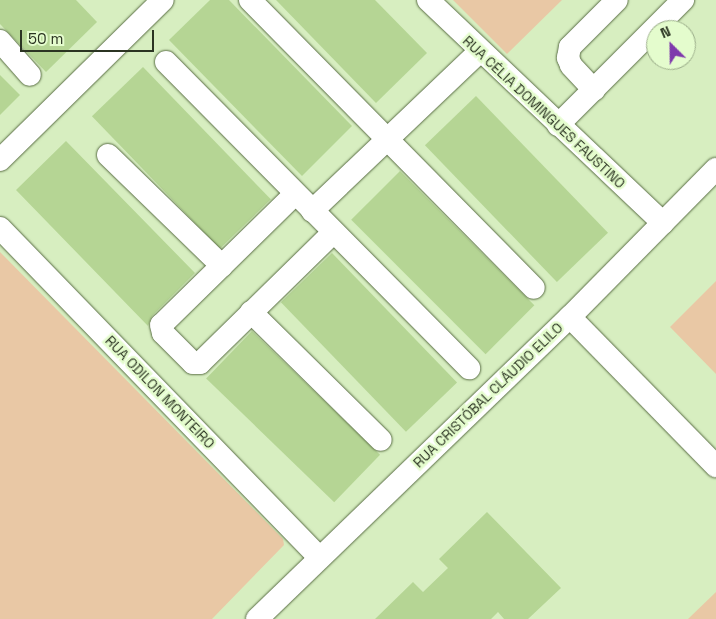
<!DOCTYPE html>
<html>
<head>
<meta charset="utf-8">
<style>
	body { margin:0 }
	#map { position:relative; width:716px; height:619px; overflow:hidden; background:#d7eec0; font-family:"Space Grotesk",sans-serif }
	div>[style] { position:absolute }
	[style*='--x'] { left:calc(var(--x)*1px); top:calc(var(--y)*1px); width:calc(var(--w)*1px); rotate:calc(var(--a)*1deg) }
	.green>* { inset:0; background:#e9c8a5 }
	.building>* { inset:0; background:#b5d594; transform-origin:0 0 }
	.roads { filter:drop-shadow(0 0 1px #596d44) drop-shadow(0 0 1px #596d44) }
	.minor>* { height:22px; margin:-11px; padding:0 11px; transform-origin:11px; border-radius:11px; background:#fff }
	span { translate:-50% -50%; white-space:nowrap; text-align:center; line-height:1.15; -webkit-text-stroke:5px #e4fccd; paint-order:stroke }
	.street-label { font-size:14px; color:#2b3422 }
	.north { position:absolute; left:646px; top:20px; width:50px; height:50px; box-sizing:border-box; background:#e4fccd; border:1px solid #9aac89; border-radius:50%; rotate:337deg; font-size:14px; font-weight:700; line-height:20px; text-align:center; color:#2b3422 }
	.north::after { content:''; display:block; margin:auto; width:18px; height:22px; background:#7f39ac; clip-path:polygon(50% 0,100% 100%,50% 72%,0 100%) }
	.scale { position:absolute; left:20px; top:30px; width:134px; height:22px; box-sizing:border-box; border:2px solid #2b3422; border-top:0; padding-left:6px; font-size:15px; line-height:18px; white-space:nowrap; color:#2b3422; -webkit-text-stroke:4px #e4fccd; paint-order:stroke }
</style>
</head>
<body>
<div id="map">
	<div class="green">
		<div style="clip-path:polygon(453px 0,562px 0,507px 54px)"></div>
		<div style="clip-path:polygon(0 252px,283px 539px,284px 545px,212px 619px,0 619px)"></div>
		<div style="clip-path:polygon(716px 281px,716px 374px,670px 327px)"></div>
		<div style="clip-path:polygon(716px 592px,716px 619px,688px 619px)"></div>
	</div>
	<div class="building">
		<div style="clip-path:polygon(0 0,76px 0,97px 22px,46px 72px,0 24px)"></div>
		<div style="clip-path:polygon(210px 0,229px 0,352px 126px,302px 176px,169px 40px)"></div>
		<div style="clip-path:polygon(276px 0,375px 0,427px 53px,376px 103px)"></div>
		<div style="left:143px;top:67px;width:184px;height:71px;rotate:46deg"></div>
		<div style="clip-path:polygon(0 75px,20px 95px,0 115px)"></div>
		<div style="left:476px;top:96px;width:190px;height:71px;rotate:46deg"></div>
		<div style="clip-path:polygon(66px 141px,195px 273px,152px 316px,148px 326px,16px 190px)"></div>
		<div style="left:400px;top:171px;width:190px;height:69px;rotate:45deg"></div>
		<div style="left:332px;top:253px;width:180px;height:71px;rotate:46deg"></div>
		<div style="left:252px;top:331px;width:178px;height:66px;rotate:44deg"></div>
		<div style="clip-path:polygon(487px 512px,561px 588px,528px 619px,504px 619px,498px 612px,491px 619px,375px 619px,413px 582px,423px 592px,448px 568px,439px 559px)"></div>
	</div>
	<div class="roads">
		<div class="minor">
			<div style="--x:250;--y:0;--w:404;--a:45.4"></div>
			<div style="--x:428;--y:0;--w:324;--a:43.5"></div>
			<div style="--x:0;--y:41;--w:45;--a:48.6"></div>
			<div style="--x:166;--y:62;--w:431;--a:45.3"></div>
			<div style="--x:594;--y:90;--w:34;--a:-133"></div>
			<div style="--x:571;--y:65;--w:8;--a:-113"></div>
			<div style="--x:568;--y:58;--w:11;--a:-80"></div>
			<div style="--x:570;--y:47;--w:66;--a:-45"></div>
			<div style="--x:558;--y:125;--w:177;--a:-45"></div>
			<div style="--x:108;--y:155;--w:159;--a:44.2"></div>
			<div style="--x:0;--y:160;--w:228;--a:-44.5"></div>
			<div style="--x:295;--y:194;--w:187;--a:135.6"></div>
			<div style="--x:161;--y:325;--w:8;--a:76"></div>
			<div style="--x:163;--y:333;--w:42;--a:45"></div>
			<div style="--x:193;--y:363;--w:7;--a:0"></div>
			<div style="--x:200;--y:363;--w:187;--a:-44.4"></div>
			<div style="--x:312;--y:211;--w:231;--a:-43.6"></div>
			<div style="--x:0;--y:228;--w:458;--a:45.9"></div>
			<div style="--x:251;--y:312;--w:182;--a:44.6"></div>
			<div style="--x:570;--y:317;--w:209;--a:45.6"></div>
			<div style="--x:257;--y:619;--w:435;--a:-44"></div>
			<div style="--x:570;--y:317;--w:208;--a:-45.4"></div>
		</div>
	</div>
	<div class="street-label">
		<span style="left:544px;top:112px;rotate:43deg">RUA CÉLIA DOMINGUES FAUSTINO</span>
		<span style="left:160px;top:392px;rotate:46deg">RUA ODILON MONTEIRO</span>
		<span style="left:488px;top:395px;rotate:-44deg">RUA CRISTÓBAL CLÁUDIO ELILO</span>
	</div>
	<div class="north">N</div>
	<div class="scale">50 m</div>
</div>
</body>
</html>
